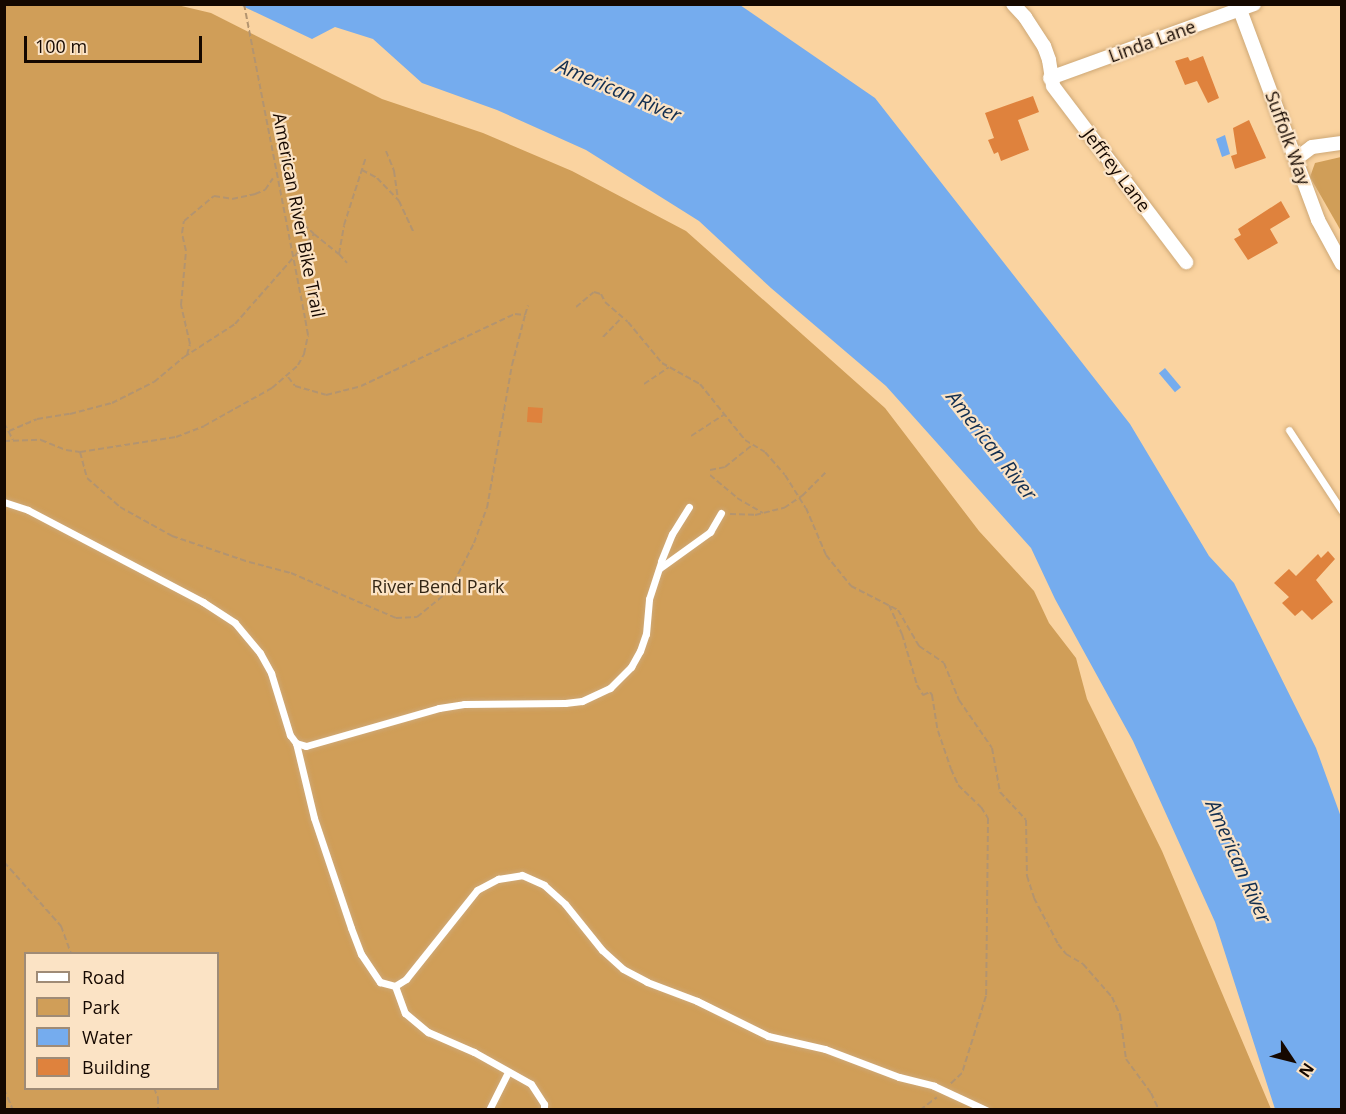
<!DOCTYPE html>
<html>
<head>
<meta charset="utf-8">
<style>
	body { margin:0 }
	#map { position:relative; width:1346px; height:1114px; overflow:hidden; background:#fad3a0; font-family:"Open Sans",sans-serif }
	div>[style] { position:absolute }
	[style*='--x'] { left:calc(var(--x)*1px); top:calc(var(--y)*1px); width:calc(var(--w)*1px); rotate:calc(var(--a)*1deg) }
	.green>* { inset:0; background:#d09e58 }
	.water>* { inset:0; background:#75acee; transform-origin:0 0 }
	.building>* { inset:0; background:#df823d; transform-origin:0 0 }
	.path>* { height:2px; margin-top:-1px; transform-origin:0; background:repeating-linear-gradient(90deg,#b3946f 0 6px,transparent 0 9px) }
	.roads { filter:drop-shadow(0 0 2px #cea876) drop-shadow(0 0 2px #cea876) }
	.lane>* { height:7px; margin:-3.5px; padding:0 3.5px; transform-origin:3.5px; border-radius:3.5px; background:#fff }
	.street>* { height:14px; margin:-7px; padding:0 7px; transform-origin:7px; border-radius:7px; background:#fff }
	.path-bridge>* { height:2px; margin-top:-1px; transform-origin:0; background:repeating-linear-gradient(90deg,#b3946f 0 6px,transparent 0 9px) }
	span { translate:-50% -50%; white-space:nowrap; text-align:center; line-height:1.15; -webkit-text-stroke:4.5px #fbe3c5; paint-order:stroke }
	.street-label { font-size:18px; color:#150800 }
	.park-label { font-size:18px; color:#332615 }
	.water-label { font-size:20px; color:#122e4f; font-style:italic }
	.frame { position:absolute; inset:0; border:6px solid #150800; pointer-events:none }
	.legend { position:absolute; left:24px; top:952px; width:195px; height:138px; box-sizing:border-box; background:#fbe3c5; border:2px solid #9f8b76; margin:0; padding:8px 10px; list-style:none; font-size:18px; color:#150800 }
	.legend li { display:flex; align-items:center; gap:12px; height:30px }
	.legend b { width:30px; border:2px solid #9f8b76 }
	.north { position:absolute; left:1262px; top:1030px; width:60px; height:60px; -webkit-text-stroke:4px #fbe3c5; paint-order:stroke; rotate:125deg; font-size:16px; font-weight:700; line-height:24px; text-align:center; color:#150800 }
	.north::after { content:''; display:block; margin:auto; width:21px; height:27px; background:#150800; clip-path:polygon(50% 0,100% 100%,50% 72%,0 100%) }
	.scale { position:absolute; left:24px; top:36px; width:178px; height:27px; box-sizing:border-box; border:3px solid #150800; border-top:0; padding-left:8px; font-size:18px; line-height:21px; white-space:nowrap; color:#150800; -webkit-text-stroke:4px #fbe3c5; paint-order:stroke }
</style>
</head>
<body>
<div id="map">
	<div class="green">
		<div style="clip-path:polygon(evenodd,5px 4px,173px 4px,211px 13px,382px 99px,483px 133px,572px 171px,686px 231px,885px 408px,979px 531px,1034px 591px,1049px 623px,1076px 658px,1087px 699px,1162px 851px,1271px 1109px,5px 1110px,5px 4px,26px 954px,218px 954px,218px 1088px,26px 1088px,26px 954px)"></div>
		<div style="clip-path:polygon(1341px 157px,1342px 157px,1341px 231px,1310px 177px,1315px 163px)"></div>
	</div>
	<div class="water">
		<div style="clip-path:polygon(240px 5px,740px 5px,875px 98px,1130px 424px,1209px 556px,1234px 583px,1316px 748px,1341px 817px,1341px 1109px,1275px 1109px,1215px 922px,1133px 741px,1055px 599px,1031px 548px,886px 386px,771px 288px,699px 221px,586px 150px,497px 110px,422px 83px,373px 39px,335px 27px,312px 39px)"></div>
		<div style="clip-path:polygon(1225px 135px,1230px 154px,1222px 157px,1216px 139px)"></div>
		<div style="left:1165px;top:368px;width:25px;height:8px;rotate:50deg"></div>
	</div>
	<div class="building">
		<div style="clip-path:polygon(1203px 56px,1219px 98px,1208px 103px,1197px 81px,1185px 85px,1175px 61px,1188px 57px,1190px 61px)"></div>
		<div style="clip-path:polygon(1033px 96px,1039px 112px,1018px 120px,1029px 150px,1001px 161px,998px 152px,994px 154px,988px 140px,994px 138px,985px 113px)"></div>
		<div style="clip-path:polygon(1249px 120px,1266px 158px,1235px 169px,1231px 156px,1237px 154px,1233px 128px)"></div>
		<div style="clip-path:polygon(1281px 201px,1290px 217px,1270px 229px,1278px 243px,1248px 260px,1234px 239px,1241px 235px,1238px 229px)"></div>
		<div style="left:528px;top:407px;width:15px;height:15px;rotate:4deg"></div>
		<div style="clip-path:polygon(1328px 551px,1335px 559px,1316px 580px,1333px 602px,1312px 620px,1302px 610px,1295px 616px,1282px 603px,1289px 597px,1274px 583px,1289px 569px,1296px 576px,1318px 554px,1321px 558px)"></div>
	</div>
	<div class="path">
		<div style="--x:386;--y:151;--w:22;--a:68"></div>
		<div style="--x:394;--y:171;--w:27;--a:82"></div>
		<div style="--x:362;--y:170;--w:17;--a:28"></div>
		<div style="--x:377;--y:178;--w:32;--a:46"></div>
		<div style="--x:399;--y:201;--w:35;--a:65"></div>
		<div style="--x:297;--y:218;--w:23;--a:43"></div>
		<div style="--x:339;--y:254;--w:12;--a:48"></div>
		<div style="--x:576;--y:307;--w:23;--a:-40"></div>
		<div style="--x:594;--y:292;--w:7;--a:16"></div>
		<div style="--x:601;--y:294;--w:9;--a:63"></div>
		<div style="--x:605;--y:302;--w:30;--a:41"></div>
		<div style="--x:628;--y:322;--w:53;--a:50.3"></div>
		<div style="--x:662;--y:363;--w:43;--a:28.9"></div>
		<div style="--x:700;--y:384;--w:72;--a:51.2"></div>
		<div style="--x:745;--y:440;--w:23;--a:31"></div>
		<div style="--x:765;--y:452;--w:30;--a:49"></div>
		<div style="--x:785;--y:475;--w:39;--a:58"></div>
		<div style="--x:806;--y:508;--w:51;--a:66.9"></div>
		<div style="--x:826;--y:555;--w:40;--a:51"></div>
		<div style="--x:851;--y:586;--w:53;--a:27.1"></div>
		<div style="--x:898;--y:610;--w:42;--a:59.7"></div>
		<div style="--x:919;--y:646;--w:30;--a:34"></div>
		<div style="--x:944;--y:663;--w:40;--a:68"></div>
		<div style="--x:959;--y:700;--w:58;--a:55.5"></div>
		<div style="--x:992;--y:748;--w:45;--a:79.7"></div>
		<div style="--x:1000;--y:792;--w:38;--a:47"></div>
		<div style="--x:1026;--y:820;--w:56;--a:89"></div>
		<div style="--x:1027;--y:876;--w:23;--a:72"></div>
		<div style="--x:1034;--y:898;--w:52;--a:62.4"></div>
		<div style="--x:1058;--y:944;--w:13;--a:51"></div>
		<div style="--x:1066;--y:954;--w:20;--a:30"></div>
		<div style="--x:1083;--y:964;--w:44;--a:48.7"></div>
		<div style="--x:1112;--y:997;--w:20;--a:66"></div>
		<div style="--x:1120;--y:1015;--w:44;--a:82.2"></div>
		<div style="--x:1126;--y:1059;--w:42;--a:53.7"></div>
		<div style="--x:1151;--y:1093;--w:19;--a:65"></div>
		<div style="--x:603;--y:337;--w:28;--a:-46"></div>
		<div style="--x:187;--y:355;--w:11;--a:-75"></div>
		<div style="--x:190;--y:344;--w:40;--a:-103"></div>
		<div style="--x:181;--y:305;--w:54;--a:-84.7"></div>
		<div style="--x:186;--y:251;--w:18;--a:-103"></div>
		<div style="--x:182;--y:233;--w:12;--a:-81"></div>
		<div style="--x:184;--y:221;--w:39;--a:-40"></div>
		<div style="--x:214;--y:196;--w:18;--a:9"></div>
		<div style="--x:232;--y:199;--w:24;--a:-12"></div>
		<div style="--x:255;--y:194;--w:11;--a:-22"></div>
		<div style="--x:265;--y:190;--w:14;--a:-56"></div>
		<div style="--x:288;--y:377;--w:11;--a:52"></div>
		<div style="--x:295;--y:386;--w:32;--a:16"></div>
		<div style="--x:326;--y:395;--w:36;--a:-14"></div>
		<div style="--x:361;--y:386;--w:170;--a:-25.1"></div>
		<div style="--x:515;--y:314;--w:10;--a:6"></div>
		<div style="--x:525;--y:315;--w:10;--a:-73"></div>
		<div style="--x:644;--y:384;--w:30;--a:-34"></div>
		<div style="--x:4;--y:423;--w:19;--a:62"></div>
		<div style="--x:9;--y:431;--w:30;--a:-23"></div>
		<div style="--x:37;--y:419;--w:33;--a:-9"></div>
		<div style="--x:70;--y:414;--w:43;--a:-14.7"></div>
		<div style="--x:112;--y:403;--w:47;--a:-26.6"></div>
		<div style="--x:154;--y:382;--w:39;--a:-40"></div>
		<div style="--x:184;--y:357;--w:61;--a:-32.9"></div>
		<div style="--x:235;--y:324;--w:120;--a:-48.7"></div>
		<div style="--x:314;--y:234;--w:32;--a:39"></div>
		<div style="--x:339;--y:254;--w:29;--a:-80"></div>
		<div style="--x:344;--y:225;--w:71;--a:-72.1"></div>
		<div style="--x:691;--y:436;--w:40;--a:-32.9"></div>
		<div style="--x:4;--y:441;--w:37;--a:-2"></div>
		<div style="--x:41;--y:440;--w:27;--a:22"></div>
		<div style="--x:66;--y:450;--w:14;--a:8"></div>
		<div style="--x:80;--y:452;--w:97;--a:-8.9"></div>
		<div style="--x:176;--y:437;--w:30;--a:-21"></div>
		<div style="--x:204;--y:426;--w:78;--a:-29.2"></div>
		<div style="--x:272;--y:388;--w:35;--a:-41"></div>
		<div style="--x:298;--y:365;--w:13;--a:-61"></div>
		<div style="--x:304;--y:354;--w:19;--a:-78"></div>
		<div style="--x:308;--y:335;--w:17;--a:-100"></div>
		<div style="--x:80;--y:452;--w:27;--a:75"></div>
		<div style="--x:87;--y:478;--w:44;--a:41.3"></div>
		<div style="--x:120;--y:507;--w:60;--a:29.1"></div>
		<div style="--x:172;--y:536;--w:81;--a:18.7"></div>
		<div style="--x:249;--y:562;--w:43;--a:14.7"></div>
		<div style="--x:291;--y:573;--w:114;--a:23.2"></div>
		<div style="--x:396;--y:618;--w:21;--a:-3"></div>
		<div style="--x:417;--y:617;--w:43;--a:-39.3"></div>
		<div style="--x:450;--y:590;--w:53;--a:-62.9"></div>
		<div style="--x:474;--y:543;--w:37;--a:-70"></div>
		<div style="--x:487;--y:508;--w:145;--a:-80.1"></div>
		<div style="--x:512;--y:365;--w:52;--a:-75.4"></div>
		<div style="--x:710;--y:470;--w:15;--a:-11"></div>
		<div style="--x:725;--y:467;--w:35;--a:-39"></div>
		<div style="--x:710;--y:475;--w:35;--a:40"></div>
		<div style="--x:737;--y:498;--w:30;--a:30"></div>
		<div style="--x:730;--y:514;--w:25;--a:2"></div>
		<div style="--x:755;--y:515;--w:30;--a:-14"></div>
		<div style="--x:784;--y:508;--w:22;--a:-34"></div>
		<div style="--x:802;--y:496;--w:34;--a:-45"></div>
		<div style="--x:889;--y:605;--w:32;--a:66"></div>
		<div style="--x:902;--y:634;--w:53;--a:73.6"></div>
		<div style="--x:917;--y:685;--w:12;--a:59"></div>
		<div style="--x:923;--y:695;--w:8;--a:-23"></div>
		<div style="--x:930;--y:692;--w:4;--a:56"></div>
		<div style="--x:932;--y:695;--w:36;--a:81"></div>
		<div style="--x:938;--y:731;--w:40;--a:71.1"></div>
		<div style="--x:951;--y:769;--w:17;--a:66"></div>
		<div style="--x:958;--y:785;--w:32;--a:44"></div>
		<div style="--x:981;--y:807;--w:13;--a:58"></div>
		<div style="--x:988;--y:818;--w:178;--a:90.6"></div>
		<div style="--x:986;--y:996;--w:81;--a:107.3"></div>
		<div style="--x:962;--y:1073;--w:18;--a:137"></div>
		<div style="--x:4;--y:862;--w:86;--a:48.3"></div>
		<div style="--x:61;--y:926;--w:30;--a:70"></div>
		<div style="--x:154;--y:1088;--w:11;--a:68"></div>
		<div style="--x:158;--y:1098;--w:12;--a:90"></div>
		<div style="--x:4;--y:1089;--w:23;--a:67"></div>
		<div style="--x:920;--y:1110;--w:21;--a:-37"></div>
	</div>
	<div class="roads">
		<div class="lane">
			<div style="--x:1289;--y:430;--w:97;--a:56.8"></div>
			<div style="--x:4;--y:502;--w:25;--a:18"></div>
			<div style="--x:28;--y:510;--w:198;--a:27.7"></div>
			<div style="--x:203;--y:602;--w:38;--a:33"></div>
			<div style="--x:235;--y:623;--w:39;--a:50"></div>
			<div style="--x:260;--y:653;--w:23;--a:61"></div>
			<div style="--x:271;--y:673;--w:65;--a:73"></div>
			<div style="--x:290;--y:735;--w:10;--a:53"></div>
			<div style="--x:296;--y:743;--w:10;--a:17"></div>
			<div style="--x:306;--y:746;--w:138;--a:-15.9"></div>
			<div style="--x:439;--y:708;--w:25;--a:-9"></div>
			<div style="--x:464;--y:704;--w:101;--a:-0.6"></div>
			<div style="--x:565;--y:703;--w:17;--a:-7"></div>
			<div style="--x:582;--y:701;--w:31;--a:-25"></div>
			<div style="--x:610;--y:688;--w:30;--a:-45"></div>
			<div style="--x:631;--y:667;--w:18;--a:-61"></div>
			<div style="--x:640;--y:651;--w:18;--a:-71"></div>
			<div style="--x:646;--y:634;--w:35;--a:-85"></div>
			<div style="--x:649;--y:599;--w:40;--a:-72"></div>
			<div style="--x:661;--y:561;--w:29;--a:-68"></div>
			<div style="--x:672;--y:534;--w:32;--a:-58"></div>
			<div style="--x:660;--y:568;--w:62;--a:-35.8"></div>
			<div style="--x:710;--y:532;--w:22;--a:-60"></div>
			<div style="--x:296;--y:743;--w:77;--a:76.5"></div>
			<div style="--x:314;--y:818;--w:116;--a:71.4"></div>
			<div style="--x:351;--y:928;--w:28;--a:69"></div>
			<div style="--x:361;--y:954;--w:34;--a:56"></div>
			<div style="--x:380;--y:982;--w:16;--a:15"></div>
			<div style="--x:395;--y:986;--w:13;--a:-32"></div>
			<div style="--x:406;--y:979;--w:114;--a:-51.4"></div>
			<div style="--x:477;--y:890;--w:24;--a:-28"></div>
			<div style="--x:498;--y:879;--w:24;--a:-9"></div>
			<div style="--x:522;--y:875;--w:24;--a:24"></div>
			<div style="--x:544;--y:885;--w:28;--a:42"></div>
			<div style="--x:565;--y:904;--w:59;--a:51.2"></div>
			<div style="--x:602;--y:950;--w:28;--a:42"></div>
			<div style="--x:623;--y:969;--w:27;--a:28"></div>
			<div style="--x:647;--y:982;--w:53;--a:20.8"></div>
			<div style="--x:697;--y:1001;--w:79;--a:26.2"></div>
			<div style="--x:768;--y:1036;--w:58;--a:12.8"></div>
			<div style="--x:825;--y:1049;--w:79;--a:20.7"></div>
			<div style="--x:899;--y:1077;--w:36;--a:14"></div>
			<div style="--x:934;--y:1086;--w:57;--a:24.8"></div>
			<div style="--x:395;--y:986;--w:29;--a:70"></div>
			<div style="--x:405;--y:1013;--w:30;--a:40"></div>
			<div style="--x:428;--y:1032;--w:50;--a:23.5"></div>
			<div style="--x:474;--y:1052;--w:65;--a:29.3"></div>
			<div style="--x:531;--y:1084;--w:24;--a:57"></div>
			<div style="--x:544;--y:1104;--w:6;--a:90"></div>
			<div style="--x:489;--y:1110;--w:42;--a:-63.4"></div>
		</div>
		<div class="street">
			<div style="--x:1013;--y:4;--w:18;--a:47"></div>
			<div style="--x:1025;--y:17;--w:35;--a:57"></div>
			<div style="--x:1044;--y:46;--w:15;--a:70"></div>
			<div style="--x:1049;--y:60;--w:26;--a:81"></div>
			<div style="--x:1053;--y:86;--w:221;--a:52.9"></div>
			<div style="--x:1240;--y:10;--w:224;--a:69.6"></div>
			<div style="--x:1318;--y:220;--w:50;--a:61.4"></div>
			<div style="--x:1050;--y:78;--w:217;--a:-19.9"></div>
			<div style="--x:1296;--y:159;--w:20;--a:-37"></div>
			<div style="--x:1312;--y:147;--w:30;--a:-8"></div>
		</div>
	</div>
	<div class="path-bridge">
		<div style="--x:244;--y:4;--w:320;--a:79"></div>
	</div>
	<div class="street-label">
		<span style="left:1152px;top:41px;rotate:-20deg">Linda Lane</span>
		<span style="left:1288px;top:138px;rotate:70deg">Suffolk Way</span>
		<span style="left:1117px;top:170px;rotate:53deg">Jeffrey Lane</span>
		<span style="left:299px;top:215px;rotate:79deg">American River Bike Trail</span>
	</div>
	<div class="park-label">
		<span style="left:438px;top:586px">River Bend Park</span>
	</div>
	<div class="water-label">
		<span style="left:619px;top:90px;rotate:23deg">American River</span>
		<span style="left:992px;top:445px;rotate:52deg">American River</span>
		<span style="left:1239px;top:861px;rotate:66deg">American River</span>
	</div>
	<div class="frame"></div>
	<ul class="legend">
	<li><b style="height:8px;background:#fff"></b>Road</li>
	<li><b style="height:16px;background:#d09e58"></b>Park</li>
	<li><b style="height:16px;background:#75acee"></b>Water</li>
	<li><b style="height:16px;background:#df823d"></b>Building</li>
	</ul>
	<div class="north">N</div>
	<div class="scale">100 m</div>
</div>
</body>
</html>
